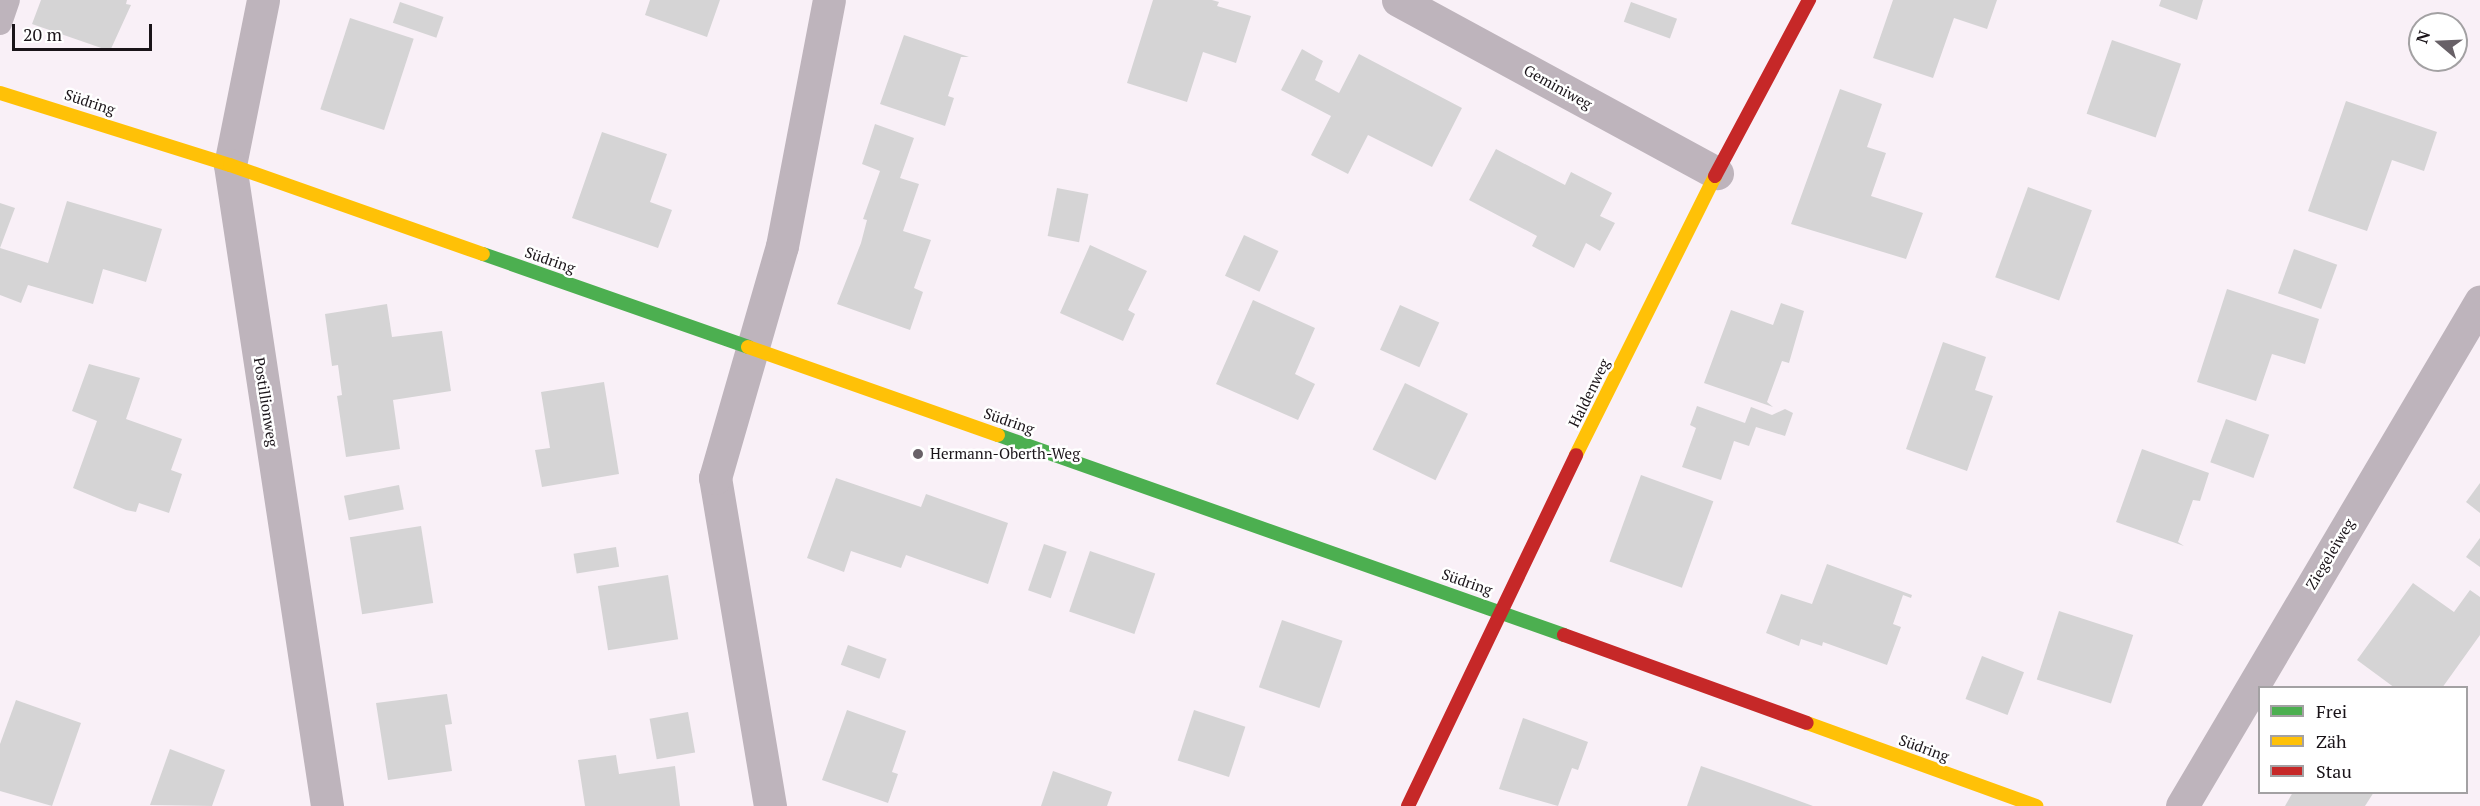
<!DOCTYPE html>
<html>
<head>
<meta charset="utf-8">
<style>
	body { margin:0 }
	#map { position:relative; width:2480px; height:806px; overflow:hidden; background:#f9f0f7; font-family:"PT Serif",serif }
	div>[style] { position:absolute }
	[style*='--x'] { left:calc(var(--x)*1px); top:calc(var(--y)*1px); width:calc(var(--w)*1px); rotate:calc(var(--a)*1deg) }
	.building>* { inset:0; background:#d5d4d5; transform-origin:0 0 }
	.lane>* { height:24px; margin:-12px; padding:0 12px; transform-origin:12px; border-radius:12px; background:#beb4bc }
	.street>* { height:33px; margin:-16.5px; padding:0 16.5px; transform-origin:16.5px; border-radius:16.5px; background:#beb4bc }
	.fast>* { height:14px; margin:-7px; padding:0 7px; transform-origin:7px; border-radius:7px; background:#4caf50 }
	.slow>* { height:14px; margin:-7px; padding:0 7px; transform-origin:7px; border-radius:7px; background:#ffc107 }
	.jam>* { height:14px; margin:-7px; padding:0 7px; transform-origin:7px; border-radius:7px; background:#c62828 }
	.dots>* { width:16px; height:16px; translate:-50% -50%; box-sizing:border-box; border:3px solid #fff; border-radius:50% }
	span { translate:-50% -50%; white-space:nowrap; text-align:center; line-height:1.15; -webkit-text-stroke:5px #fff; paint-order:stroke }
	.street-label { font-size:15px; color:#1a1419 }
	.poi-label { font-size:15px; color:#1a1419 }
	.left { translate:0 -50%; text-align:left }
	.legend { position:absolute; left:2258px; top:686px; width:210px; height:108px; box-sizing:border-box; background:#fff; border:2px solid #a3a1a3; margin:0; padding:8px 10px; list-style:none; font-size:18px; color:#1a1419 }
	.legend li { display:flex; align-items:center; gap:12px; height:30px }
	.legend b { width:30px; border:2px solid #a3a1a3 }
	.north { position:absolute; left:2408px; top:12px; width:60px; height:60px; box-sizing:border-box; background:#fff; border:2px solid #a3a1a3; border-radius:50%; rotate:289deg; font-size:16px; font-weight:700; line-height:24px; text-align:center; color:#1a1419 }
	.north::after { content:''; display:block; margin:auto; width:21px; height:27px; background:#686167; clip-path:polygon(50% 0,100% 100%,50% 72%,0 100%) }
	.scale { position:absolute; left:12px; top:24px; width:140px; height:27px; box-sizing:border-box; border:3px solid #1a1419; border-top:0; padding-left:8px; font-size:18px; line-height:21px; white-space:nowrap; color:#1a1419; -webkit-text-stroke:4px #fff; paint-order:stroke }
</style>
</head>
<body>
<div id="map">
	<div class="building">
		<div style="clip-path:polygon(41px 0,127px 0,126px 4px,131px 5px,110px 51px,32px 24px)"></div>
		<div style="clip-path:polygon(650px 0,720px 0,707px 37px,645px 15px)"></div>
		<div style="clip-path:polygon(1153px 0,1212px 0,1219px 2px,1217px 6px,1251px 16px,1236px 63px,1203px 52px,1187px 102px,1127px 83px)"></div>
		<div style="clip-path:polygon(1893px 0,1997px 0,1987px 29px,1954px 18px,1933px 78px,1873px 58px)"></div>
		<div style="clip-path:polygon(2161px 0,2203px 0,2197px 20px,2159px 6px)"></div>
		<div style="left:400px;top:2px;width:46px;height:22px;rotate:19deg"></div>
		<div style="left:1631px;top:2px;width:49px;height:21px;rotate:20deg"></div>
		<div style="left:350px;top:18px;width:67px;height:96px;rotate:18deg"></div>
		<div style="clip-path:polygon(904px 35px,969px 57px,961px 57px,948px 96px,954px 98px,945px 126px,880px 104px)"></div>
		<div style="left:2112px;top:40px;width:73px;height:78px;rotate:19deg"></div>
		<div style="clip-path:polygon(1302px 49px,1323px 61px,1315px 80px,1339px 93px,1359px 54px,1462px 108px,1432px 167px,1368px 135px,1348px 174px,1311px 155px,1331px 116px,1281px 90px)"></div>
		<div style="clip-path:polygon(1840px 89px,1882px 104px,1867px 147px,1886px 153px,1871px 196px,1923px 213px,1906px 259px,1791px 224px)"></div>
		<div style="clip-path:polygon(2346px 101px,2437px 132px,2424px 171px,2392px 160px,2367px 231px,2308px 211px)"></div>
		<div style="clip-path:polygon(875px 124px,914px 138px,900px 178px,919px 184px,903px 231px,931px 240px,914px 288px,923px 292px,910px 330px,837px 304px,861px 243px,867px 220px,863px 219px,880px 171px,862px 164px)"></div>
		<div style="clip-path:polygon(602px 132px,667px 154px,650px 202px,672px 210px,658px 248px,572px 218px)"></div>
		<div style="clip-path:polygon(1496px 149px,1565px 185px,1571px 172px,1612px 193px,1600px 216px,1615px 223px,1600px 251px,1586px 243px,1574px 268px,1532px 246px,1537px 236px,1469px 200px)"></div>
		<div style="left:2028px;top:187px;width:68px;height:96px;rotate:20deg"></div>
		<div style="left:1057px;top:188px;width:32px;height:49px;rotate:11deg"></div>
		<div style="clip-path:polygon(67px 201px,162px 229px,146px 282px,103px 269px,93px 304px,28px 285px,21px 303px,0 295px,0 248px,48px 263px)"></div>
		<div style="clip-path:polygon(0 203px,15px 208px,0 248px)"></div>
		<div style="left:1244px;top:235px;width:38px;height:45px;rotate:25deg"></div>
		<div style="clip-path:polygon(1090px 245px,1147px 271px,1128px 310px,1135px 314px,1123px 341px,1060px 313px)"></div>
		<div style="left:2294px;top:249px;width:46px;height:47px;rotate:20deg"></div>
		<div style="clip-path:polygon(2227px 289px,2319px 319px,2305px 364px,2272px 354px,2256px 401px,2197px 382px)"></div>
		<div style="clip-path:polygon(1253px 300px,1315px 328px,1295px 374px,1315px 384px,1298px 420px,1216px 384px)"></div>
		<div style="clip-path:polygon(1781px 303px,1804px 311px,1789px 363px,1782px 361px,1767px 402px,1773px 407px,1704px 383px,1731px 310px,1773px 325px)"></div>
		<div style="clip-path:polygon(387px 304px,392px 337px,442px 331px,451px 391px,393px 400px,400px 449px,346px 457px,337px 396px,342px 395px,338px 365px,332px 366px,325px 314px)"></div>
		<div style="left:1400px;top:305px;width:43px;height:49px;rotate:24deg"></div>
		<div style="clip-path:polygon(1943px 342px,1986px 357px,1975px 390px,1993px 396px,1967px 471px,1906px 449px)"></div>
		<div style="clip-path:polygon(89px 364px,140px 378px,126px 419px,182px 439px,171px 470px,182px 474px,169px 513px,139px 503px,136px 512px,126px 510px,73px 488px,97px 421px,72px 411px)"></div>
		<div style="clip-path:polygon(604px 382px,619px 474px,542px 487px,535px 450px,550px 448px,541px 392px)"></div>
		<div style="left:1405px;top:383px;width:70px;height:74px;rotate:26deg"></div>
		<div style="clip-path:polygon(1697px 406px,1745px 423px,1751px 407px,1772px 415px,1785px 409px,1793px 413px,1785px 436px,1756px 427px,1749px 446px,1734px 441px,1721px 480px,1682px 467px,1696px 428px,1690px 425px)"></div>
		<div style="left:2226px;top:419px;width:46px;height:46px;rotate:20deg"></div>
		<div style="clip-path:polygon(2142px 449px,2209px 473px,2200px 501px,2193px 500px,2178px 542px,2184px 546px,2116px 522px)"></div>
		<div style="left:1641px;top:475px;width:77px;height:92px;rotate:20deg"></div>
		<div style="clip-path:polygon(836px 478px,921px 507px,926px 494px,1008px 523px,988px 584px,906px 555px,901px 568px,851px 551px,844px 572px,807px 558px)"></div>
		<div style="clip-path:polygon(2480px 483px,2480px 513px,2466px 502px)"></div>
		<div style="left:399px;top:485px;width:25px;height:56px;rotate:79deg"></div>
		<div style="left:421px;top:526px;width:78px;height:72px;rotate:81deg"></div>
		<div style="clip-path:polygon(2480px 538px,2480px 567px,2466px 557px)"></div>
		<div style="left:1044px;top:544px;width:24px;height:49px;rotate:19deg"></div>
		<div style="left:616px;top:547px;width:20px;height:43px;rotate:81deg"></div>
		<div style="left:1090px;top:551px;width:69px;height:64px;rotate:19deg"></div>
		<div style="clip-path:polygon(1827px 564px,1912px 595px,1911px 598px,1903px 595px,1893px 624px,1901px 627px,1887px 665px,1823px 642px,1822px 646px,1801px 639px,1799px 646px,1766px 633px,1781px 594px,1812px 604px)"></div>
		<div style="left:668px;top:575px;width:65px;height:71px;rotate:81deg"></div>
		<div style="clip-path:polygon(2413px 583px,2454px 612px,2470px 590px,2480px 597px,2480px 635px,2442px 688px,2395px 688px,2357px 660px)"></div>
		<div style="left:2059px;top:611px;width:78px;height:72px;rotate:18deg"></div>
		<div style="left:1282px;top:620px;width:64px;height:71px;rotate:19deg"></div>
		<div style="left:848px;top:645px;width:41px;height:21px;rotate:20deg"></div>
		<div style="left:1982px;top:656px;width:45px;height:46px;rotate:21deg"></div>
		<div style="clip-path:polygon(447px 694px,452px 724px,445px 725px,452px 771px,388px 780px,376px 703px)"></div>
		<div style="clip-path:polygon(16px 700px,81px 723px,52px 806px,0 791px,0 744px)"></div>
		<div style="clip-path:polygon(847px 710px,906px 731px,892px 772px,898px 774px,888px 803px,822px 780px)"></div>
		<div style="left:1194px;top:710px;width:54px;height:53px;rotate:18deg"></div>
		<div style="left:688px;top:712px;width:41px;height:39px;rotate:80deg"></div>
		<div style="clip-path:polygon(1523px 718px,1588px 742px,1578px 770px,1572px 768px,1558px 806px,1499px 789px)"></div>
		<div style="clip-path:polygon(170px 749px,225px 770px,212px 806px,150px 805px)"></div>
		<div style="clip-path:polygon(616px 755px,619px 774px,675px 766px,680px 806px,585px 806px,578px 760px)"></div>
		<div style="clip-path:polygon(1701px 766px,1744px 781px,1813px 806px,1687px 806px)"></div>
		<div style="clip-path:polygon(1053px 771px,1112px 792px,1107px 806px,1041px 806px)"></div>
		<div style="clip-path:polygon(2293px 792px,2374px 792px,2365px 806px,2285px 806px)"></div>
	</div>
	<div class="lane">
		<div style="--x:0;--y:23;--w:24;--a:-71"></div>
	</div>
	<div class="street">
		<div style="--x:263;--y:0;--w:168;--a:101.3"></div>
		<div style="--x:230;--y:165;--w:648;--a:81.39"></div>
		<div style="--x:1398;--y:0;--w:363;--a:28.5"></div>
		<div style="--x:770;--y:806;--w:333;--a:-99.5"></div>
		<div style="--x:715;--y:478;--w:241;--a:-73.9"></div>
		<div style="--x:782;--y:246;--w:250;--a:-79.2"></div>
		<div style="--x:2182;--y:806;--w:586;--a:-59.41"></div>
	</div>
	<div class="fast">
		<div style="--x:483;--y:254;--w:281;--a:19.3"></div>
		<div style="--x:998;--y:435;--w:600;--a:19.46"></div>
	</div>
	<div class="slow">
		<div style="--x:0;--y:93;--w:241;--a:17.4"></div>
		<div style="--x:230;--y:165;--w:268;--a:19.4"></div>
		<div style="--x:748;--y:347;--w:265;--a:19.4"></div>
		<div style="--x:1576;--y:455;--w:312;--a:-63.5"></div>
		<div style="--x:1807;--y:723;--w:244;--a:19.9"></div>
	</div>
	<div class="jam">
		<div style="--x:1715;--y:176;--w:200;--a:-61.9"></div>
		<div style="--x:1564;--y:635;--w:258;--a:19.9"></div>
		<div style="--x:1408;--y:806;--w:389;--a:-64.4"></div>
	</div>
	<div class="dots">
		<div style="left:918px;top:454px;background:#686167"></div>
	</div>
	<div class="street-label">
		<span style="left:1558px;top:87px;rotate:29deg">Geminiweg</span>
		<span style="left:90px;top:102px;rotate:18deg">Südring</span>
		<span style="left:550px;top:260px;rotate:19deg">Südring</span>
		<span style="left:1589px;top:393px;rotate:-64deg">Haldenweg</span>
		<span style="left:266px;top:402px;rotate:81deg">Postillionweg</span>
		<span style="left:1009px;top:421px;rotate:19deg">Südring</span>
		<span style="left:2330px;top:554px;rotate:-59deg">Ziegeleiweg</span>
		<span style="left:1467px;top:582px;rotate:19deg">Südring</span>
		<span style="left:1924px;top:748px;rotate:20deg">Südring</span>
	</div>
	<div class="poi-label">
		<span class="left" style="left:930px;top:454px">Hermann-Oberth-Weg</span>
	</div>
	<ul class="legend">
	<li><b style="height:8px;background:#4caf50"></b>Frei</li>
	<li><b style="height:8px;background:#ffc107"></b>Zäh</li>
	<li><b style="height:8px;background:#c62828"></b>Stau</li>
	</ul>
	<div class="north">N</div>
	<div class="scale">20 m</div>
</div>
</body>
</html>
